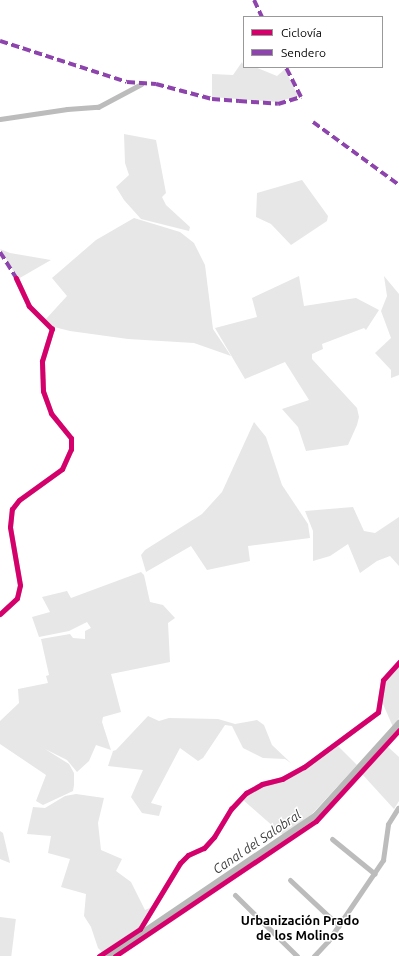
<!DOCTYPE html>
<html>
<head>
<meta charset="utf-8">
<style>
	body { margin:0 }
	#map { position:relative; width:399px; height:956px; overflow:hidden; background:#fff; font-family:Ubuntu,sans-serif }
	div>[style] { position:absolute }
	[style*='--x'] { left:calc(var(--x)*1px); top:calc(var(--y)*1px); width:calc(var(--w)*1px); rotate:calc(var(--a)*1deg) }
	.green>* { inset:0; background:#e7e7e7; transform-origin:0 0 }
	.canal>* { height:5.5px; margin:-2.75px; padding:0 2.75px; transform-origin:2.75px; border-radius:2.75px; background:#b9b9b9 }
	.street>* { height:5px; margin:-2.5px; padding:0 2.5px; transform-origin:2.5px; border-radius:2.5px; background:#bcbcbc }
	.quiet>* { height:4px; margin-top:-2px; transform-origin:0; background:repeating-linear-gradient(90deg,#8e44ad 0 8px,transparent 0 12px) }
	.cycleway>* { height:5px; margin:-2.5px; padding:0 2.5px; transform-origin:2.5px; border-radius:2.5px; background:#d6006c }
	span { translate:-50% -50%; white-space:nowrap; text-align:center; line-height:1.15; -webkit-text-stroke:3px #fff; paint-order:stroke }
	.water-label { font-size:13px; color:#3c3c3c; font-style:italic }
	.neighbourhood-label { font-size:13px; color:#000; font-weight:700 }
	.legend { position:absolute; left:243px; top:16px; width:140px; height:52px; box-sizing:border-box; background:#fff; border:1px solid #999; margin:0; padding:5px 7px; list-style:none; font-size:12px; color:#000 }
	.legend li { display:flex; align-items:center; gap:8px; height:20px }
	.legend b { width:20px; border:1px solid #999 }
</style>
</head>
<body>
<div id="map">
	<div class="green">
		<div style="clip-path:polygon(242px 62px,244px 67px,255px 67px,277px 76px,285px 69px,298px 96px,277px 102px,212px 97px,212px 74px,233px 75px)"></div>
		<div style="clip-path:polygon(124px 134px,156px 140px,166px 193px,162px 197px,166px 205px,190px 227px,189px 231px,141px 219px,124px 200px,116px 187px,129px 175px,125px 163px)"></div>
		<div style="clip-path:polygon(302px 180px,328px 216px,327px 221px,291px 245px,271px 224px,256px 217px,257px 193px)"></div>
		<div style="clip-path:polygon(134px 218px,180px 232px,194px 243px,205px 265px,213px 329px,231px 356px,194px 343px,128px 339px,70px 331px,50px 326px,45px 320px,67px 296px,52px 278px,96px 240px)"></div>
		<div style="clip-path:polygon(0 249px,10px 253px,51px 260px,18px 279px)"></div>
		<div style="clip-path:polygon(299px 276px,304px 306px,356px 298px,379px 310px,366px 330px,364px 328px,322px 344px,323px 349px,312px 354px,312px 359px,357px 408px,359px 417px,357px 425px,348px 445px,306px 451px,298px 427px,282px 409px,309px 400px,285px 362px,245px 379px,215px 328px,257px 317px,252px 298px)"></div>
		<div style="clip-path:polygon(384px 276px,399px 294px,399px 375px,391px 378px,391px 370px,375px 353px,391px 338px,381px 311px,387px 296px)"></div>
		<div style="clip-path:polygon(254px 422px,266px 437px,282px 485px,308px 524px,310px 538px,248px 546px,250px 561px,207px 570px,191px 546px,146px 572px,141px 555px,145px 550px,202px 514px,222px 492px)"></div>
		<div style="clip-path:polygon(353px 507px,364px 531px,375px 533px,399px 517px,399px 566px,390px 556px,377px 561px,360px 573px,348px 544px,330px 556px,313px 561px,313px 531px,305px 511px)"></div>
		<div style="clip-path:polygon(141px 572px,144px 575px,150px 602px,163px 605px,175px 618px,168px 623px,170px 662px,111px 674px,121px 712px,103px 717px,102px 722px,111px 750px,96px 745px,89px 761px,77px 772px,67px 760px,45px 749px,69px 764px,74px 773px,74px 785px,73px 791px,43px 805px,36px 801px,46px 775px,0 744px,0 721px,19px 703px,18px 689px,48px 683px,46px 676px,49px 675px,41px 639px,70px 634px,73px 638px,85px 639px,85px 631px,91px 628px,87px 622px,69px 631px,39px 637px,32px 617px,50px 612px,42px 597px,67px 591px,71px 598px)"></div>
		<div style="clip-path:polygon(399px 664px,399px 718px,393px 727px,383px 704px,383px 692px,386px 680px)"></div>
		<div style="clip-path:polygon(148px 716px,159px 721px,169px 718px,218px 719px,235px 724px,257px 720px,264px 725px,272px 745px,291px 763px,285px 759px,263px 758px,243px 748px,232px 726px,225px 725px,203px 758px,198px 761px,180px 748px,151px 803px,162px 806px,159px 816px,142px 813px,131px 797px,143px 770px,108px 766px,113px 751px,116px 750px)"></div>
		<div style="clip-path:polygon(337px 745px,357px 765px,312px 814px,283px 835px,242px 799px,246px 794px,266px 785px,287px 780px)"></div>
		<div style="clip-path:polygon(387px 746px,399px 757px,399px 801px,394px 809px,362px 774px)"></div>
		<div style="clip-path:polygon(76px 794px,104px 798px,98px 823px,101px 850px,122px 859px,116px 871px,131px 882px,145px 910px,152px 907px,140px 927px,102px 952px,98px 948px,91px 927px,84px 916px,86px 894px,61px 887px,70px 859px,48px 853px,51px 836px,27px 834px,33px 807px,45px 808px,65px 796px)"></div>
		<div style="clip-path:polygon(0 831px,3px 833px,10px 863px,0 859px)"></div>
		<div style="left:0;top:917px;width:16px;height:39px;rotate:7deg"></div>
	</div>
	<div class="canal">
		<div style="--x:108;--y:956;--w:251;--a:-34.1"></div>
		<div style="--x:316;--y:815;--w:124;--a:-47.9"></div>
	</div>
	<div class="street">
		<div style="--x:0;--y:119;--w:68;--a:-8.5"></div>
		<div style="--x:67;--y:109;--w:31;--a:-4"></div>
		<div style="--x:98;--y:107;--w:49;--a:-28.1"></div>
		<div style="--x:0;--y:614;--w:23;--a:-43"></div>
		<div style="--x:17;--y:598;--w:13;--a:-77"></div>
		<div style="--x:20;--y:585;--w:59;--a:-99.8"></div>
		<div style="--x:10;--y:527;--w:18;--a:-84"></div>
		<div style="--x:12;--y:509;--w:11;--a:-52"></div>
		<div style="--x:19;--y:500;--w:53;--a:-35.8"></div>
		<div style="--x:62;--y:469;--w:22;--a:-66"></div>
		<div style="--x:71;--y:449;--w:11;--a:-90"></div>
		<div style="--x:71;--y:438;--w:32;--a:-129"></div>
		<div style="--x:51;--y:413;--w:23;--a:-110"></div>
		<div style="--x:43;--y:391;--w:30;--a:-92"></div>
		<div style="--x:42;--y:361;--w:34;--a:-73"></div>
		<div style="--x:52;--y:329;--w:33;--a:-135"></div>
		<div style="--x:29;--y:306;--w:31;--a:-115"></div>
		<div style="--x:332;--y:839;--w:55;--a:39.1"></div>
		<div style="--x:290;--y:880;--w:67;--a:43.2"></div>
		<div style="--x:235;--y:895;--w:87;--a:44.5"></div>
		<div style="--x:99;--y:956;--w:49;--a:-33.4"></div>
		<div style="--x:140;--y:929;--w:77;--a:-58.8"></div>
		<div style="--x:180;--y:863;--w:11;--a:-45"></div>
		<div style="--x:188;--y:855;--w:17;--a:-24"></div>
		<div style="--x:204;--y:848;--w:15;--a:-48"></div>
		<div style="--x:214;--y:837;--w:33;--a:-59"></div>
		<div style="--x:231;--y:809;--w:22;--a:-47"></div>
		<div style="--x:246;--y:793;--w:18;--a:-29"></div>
		<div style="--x:262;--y:784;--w:21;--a:-14"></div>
		<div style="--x:282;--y:779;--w:25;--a:-29"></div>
		<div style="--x:304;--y:767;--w:92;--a:-36.6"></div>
		<div style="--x:378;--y:712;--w:32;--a:-81"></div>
		<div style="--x:383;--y:680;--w:24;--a:-48"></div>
		<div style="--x:314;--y:956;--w:21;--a:-47"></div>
		<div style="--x:328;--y:941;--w:98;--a:-55.8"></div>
		<div style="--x:383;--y:860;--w:36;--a:-82"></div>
		<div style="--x:388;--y:824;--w:19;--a:-58"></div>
	</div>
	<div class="quiet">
		<div style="--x:254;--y:0;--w:19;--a:65"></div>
		<div style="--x:0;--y:41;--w:133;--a:17.9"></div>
		<div style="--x:127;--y:82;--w:29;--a:4"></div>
		<div style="--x:156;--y:84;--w:58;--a:15"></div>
		<div style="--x:212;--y:99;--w:27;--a:4"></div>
		<div style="--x:239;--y:101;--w:39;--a:4"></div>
		<div style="--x:278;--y:104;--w:24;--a:-17"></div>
		<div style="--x:301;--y:97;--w:34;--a:-117"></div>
		<div style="--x:313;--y:122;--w:107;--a:36.2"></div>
		<div style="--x:0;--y:252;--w:31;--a:58"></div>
	</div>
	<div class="cycleway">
		<div style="--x:0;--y:614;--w:23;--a:-43"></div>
		<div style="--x:17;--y:598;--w:13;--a:-77"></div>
		<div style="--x:20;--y:585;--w:59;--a:-99.8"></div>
		<div style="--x:10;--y:527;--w:18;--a:-84"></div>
		<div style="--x:12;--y:509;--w:11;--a:-52"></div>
		<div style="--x:19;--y:500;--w:53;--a:-35.8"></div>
		<div style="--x:62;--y:469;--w:22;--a:-66"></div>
		<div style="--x:71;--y:449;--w:11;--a:-90"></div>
		<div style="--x:71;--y:438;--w:32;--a:-129"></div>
		<div style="--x:51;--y:413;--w:23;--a:-110"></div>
		<div style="--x:43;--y:391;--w:30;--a:-92"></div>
		<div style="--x:42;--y:361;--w:34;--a:-73"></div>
		<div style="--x:52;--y:329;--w:33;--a:-135"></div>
		<div style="--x:29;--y:306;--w:31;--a:-115"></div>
		<div style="--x:99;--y:956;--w:49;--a:-33.4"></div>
		<div style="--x:140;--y:929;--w:77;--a:-58.8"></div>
		<div style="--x:180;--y:863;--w:11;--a:-45"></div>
		<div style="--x:188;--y:855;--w:17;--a:-24"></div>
		<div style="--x:204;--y:848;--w:15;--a:-48"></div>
		<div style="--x:214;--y:837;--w:33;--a:-59"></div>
		<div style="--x:231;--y:809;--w:22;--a:-47"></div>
		<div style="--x:246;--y:793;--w:18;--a:-29"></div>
		<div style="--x:262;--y:784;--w:21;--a:-14"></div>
		<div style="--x:282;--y:779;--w:25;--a:-29"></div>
		<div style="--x:304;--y:767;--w:92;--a:-36.6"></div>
		<div style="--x:378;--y:712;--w:32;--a:-81"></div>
		<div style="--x:383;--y:680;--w:24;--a:-48"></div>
		<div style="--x:115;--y:956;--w:242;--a:-33.9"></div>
		<div style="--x:316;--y:821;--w:123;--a:-47.6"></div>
	</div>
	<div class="water-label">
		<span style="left:257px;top:842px;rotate:-34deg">Canal del Salobral</span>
	</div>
	<div class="neighbourhood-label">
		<span style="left:300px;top:928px">Urbanización Prado<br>de los Molinos</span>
	</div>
	<ul class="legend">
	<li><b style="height:5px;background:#d6006c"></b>Ciclovía</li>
	<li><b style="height:5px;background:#8e44ad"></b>Sendero</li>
	</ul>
</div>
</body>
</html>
